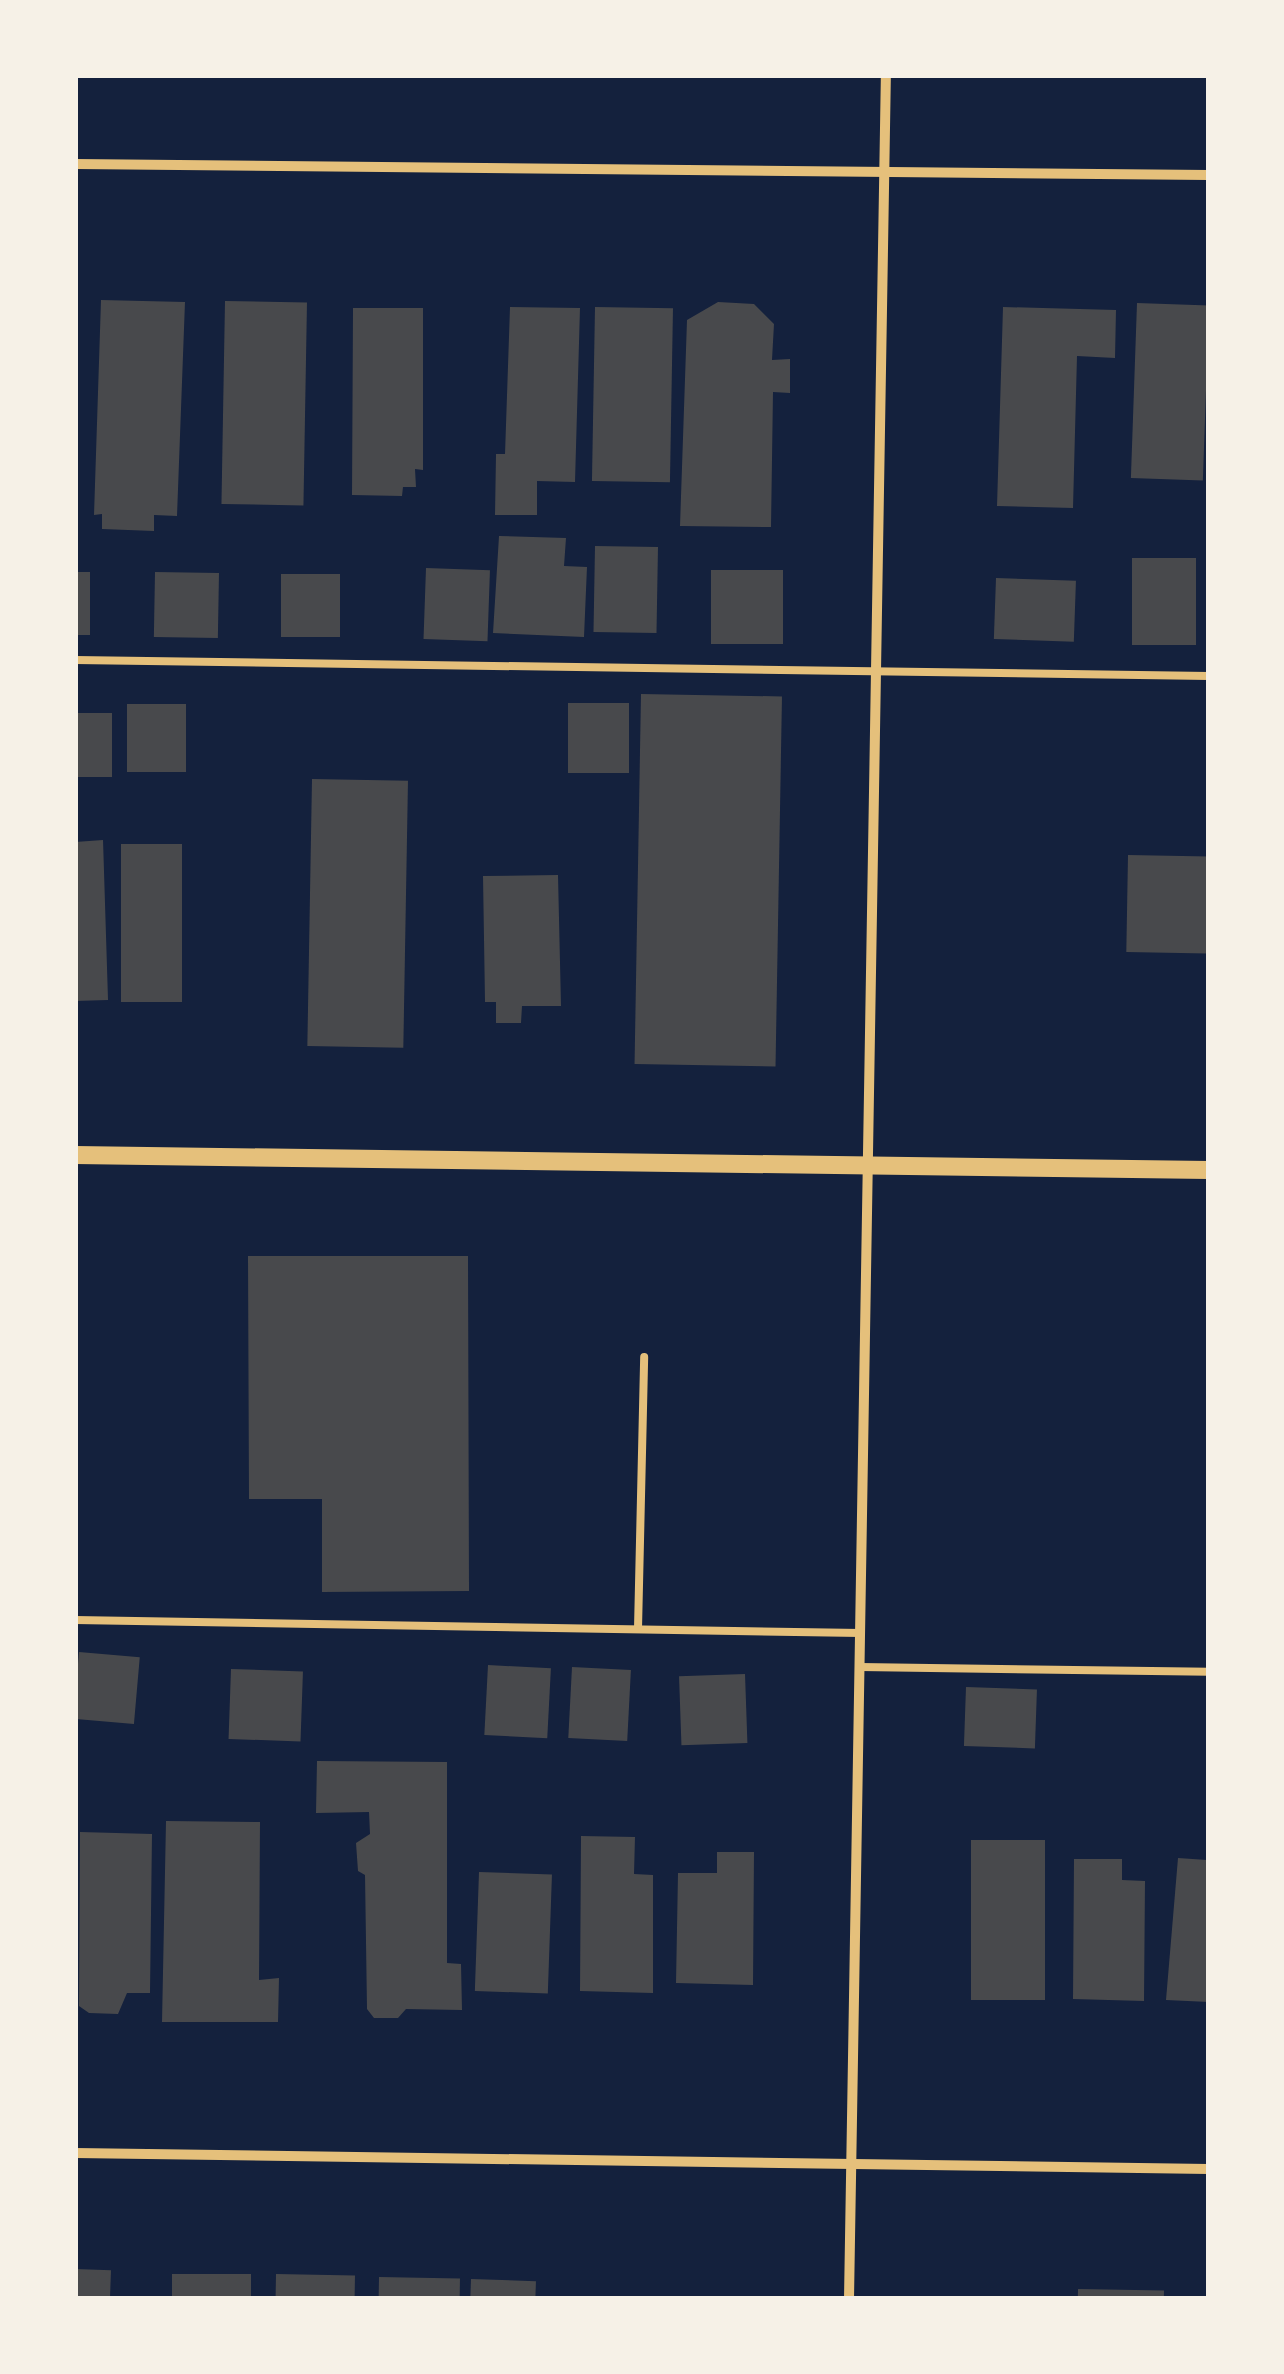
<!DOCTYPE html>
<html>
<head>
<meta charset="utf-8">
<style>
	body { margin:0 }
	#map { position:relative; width:1284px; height:2374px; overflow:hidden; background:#14213d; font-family:Lato,sans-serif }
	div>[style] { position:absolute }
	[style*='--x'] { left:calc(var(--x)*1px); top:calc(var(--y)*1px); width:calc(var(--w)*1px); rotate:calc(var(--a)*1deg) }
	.building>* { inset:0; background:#48494c; transform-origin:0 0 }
	.service>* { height:8px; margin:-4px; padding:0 4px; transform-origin:4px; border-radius:4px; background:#e5c07b }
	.minor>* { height:10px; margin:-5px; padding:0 5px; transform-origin:5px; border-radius:5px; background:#e5c07b }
	.tertiary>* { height:18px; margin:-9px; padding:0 9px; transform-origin:9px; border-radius:9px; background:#e5c07b }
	span { translate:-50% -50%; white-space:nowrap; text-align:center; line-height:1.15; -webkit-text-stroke:9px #f6f1e7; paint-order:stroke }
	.frame { position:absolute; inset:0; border:78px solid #f6f1e7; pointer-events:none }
</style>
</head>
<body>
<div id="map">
	<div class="building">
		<div style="clip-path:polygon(101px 300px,185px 302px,177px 516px,154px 515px,154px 531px,102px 529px,102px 514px,94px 515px)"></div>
		<div style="left:225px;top:301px;width:82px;height:203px;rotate:1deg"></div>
		<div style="clip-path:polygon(718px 302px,754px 304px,774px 324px,772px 360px,790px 359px,790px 393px,773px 392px,771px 527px,680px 526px,687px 320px)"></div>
		<div style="left:1137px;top:303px;width:72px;height:175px;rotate:2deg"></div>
		<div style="clip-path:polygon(510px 307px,580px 308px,575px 482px,537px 481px,537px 515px,495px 515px,496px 454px,505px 454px)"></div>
		<div style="left:595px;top:307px;width:78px;height:174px;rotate:1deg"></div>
		<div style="clip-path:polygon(1003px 307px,1116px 310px,1115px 358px,1077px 356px,1073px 508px,997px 506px)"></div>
		<div style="clip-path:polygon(353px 308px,423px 308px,423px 470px,415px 469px,416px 487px,403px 487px,402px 496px,352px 495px)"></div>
		<div style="clip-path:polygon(499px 536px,566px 538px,564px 566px,587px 567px,584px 637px,493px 633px)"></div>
		<div style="left:595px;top:546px;width:63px;height:86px;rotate:1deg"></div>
		<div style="left:1132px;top:558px;width:64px;height:87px"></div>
		<div style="left:426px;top:568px;width:64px;height:71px;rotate:2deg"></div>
		<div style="left:711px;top:570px;width:72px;height:74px"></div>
		<div style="left:75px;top:572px;width:15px;height:63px"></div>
		<div style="left:155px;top:572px;width:64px;height:65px;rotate:1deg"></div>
		<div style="left:281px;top:574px;width:59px;height:63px"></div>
		<div style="left:996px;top:578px;width:80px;height:61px;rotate:2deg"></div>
		<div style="left:641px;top:694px;width:141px;height:370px;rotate:1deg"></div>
		<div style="left:568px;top:703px;width:61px;height:70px"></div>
		<div style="left:127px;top:704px;width:59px;height:68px"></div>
		<div style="left:75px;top:713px;width:37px;height:64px"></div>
		<div style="left:312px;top:779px;width:96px;height:267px;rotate:1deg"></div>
		<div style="clip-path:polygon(103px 840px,108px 1000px,75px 1001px,75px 842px)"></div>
		<div style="left:121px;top:844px;width:61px;height:158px"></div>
		<div style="left:1128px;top:855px;width:81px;height:97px;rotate:1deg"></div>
		<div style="clip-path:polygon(558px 875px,561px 1006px,522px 1006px,521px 1023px,496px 1023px,496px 1002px,485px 1002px,483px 876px)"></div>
		<div style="clip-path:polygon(248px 1256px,468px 1256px,469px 1591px,322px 1592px,322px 1499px,249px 1499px)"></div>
		<div style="left:79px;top:1652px;width:61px;height:67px;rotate:5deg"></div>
		<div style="left:488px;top:1665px;width:63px;height:70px;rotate:3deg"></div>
		<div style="left:572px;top:1667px;width:59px;height:71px;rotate:3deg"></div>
		<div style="left:231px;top:1669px;width:72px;height:70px;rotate:2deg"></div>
		<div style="left:745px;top:1674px;width:69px;height:66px;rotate:88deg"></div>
		<div style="left:966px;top:1687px;width:71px;height:59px;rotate:2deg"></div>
		<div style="clip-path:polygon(317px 1761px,447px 1762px,447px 1963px,461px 1964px,462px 2010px,406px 2009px,398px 2018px,374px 2018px,367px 2009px,365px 1875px,358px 1871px,356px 1843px,370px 1834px,369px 1812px,316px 1813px)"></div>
		<div style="clip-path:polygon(166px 1821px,260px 1822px,259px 1980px,279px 1978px,278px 2022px,162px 2022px)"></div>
		<div style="clip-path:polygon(80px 1832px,152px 1834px,150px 1993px,127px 1993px,118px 2014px,89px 2013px,79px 2006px)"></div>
		<div style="clip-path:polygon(581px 1836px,635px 1837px,634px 1874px,653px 1875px,653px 1993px,580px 1991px)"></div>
		<div style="left:971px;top:1840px;width:74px;height:160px"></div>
		<div style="clip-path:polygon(717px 1852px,754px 1852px,753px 1985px,676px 1983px,678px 1873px,717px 1873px)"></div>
		<div style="clip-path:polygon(1178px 1858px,1207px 1860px,1209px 2002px,1166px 2000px)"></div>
		<div style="clip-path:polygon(1074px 1859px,1122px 1859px,1122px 1880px,1145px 1881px,1144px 2001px,1073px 1999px)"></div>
		<div style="left:479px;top:1872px;width:73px;height:119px;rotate:2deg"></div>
		<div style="left:75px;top:2269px;width:36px;height:30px;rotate:2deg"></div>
		<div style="left:172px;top:2274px;width:79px;height:25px"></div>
		<div style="left:276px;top:2274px;width:79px;height:25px;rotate:1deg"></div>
		<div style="left:379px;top:2277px;width:81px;height:22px;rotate:1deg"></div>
		<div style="left:471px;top:2279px;width:65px;height:20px;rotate:2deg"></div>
		<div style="left:1078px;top:2289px;width:86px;height:10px;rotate:1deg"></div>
	</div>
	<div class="service">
		<div style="--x:75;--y:660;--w:1134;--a:0.81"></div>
		<div style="--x:75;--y:1620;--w:786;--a:0.95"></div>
		<div style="--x:638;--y:1629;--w:272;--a:-88.7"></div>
		<div style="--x:860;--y:1667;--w:349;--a:0.8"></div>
	</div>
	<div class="minor">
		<div style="--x:75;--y:164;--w:1134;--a:0.56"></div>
		<div style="--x:75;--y:2153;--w:1134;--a:0.81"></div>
		<div style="--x:849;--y:2299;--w:2224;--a:-89.05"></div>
	</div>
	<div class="tertiary">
		<div style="--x:75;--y:1155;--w:1134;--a:0.76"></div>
	</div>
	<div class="frame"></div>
</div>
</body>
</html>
